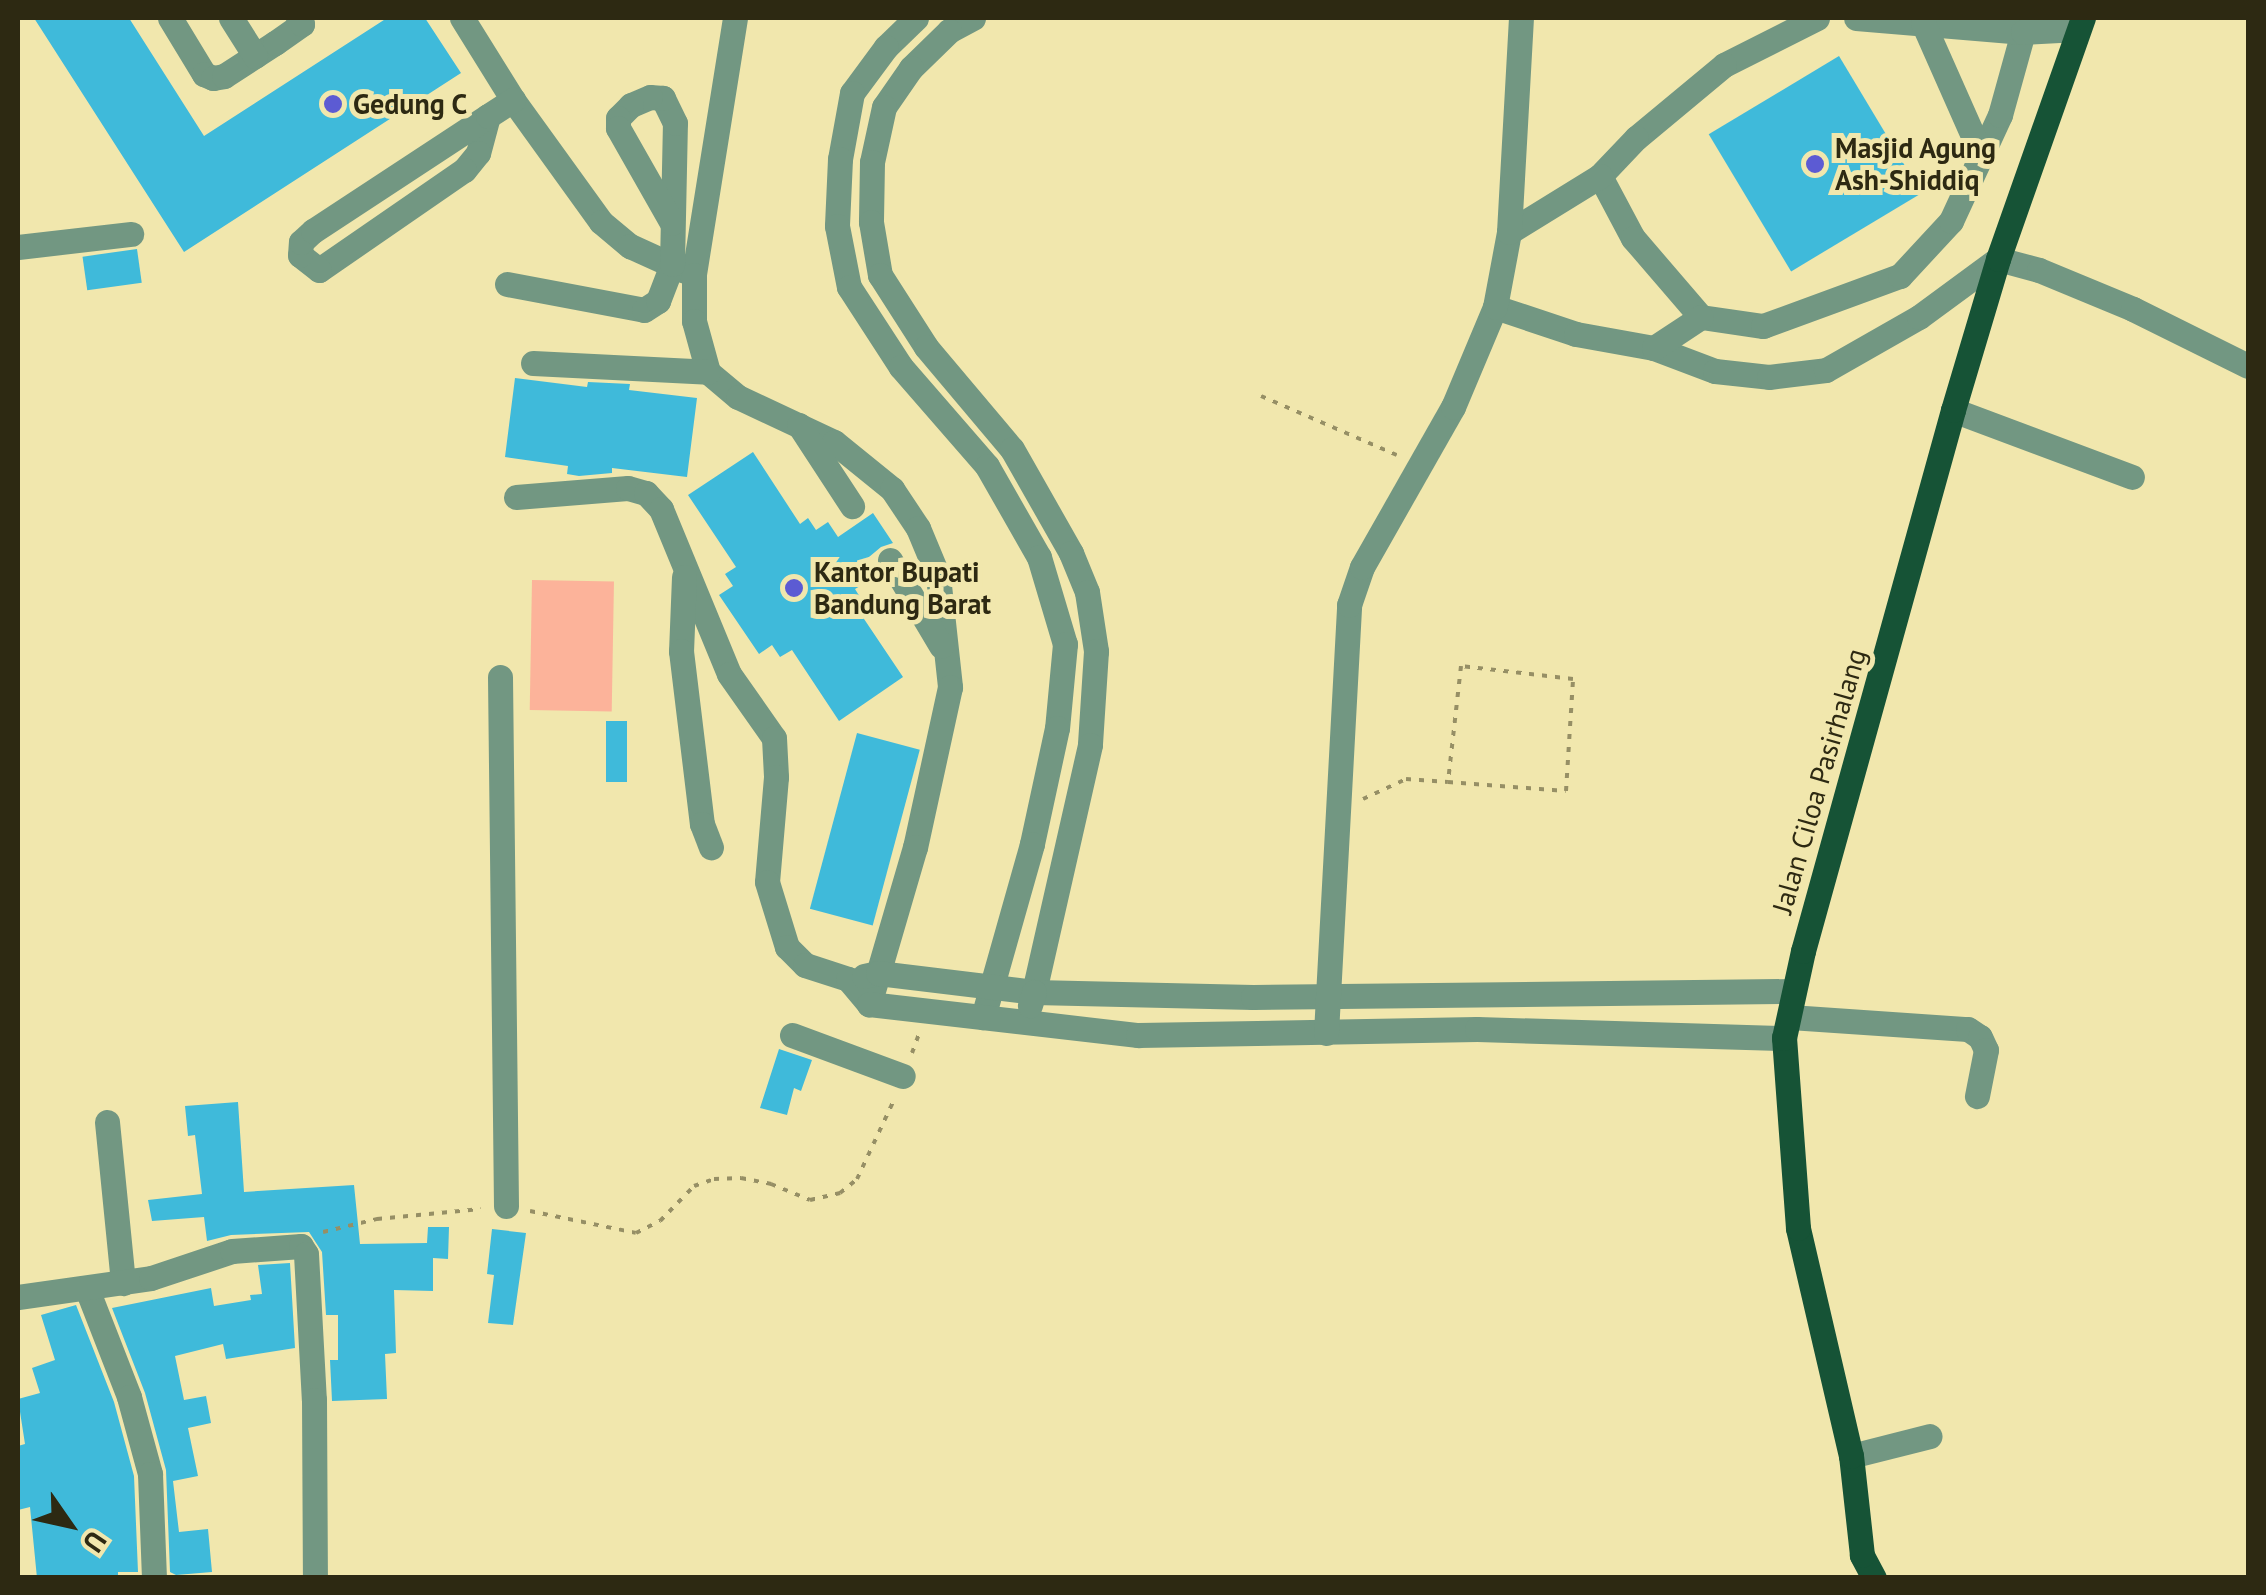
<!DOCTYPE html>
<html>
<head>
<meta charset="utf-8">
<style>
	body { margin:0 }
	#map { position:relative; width:2266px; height:1595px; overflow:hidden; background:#f1e7ad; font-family:"PT Sans",sans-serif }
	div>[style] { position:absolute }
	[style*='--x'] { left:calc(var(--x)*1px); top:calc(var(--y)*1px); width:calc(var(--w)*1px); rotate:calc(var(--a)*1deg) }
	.green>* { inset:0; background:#fcb39a; transform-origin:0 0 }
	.building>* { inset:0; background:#3fbada; transform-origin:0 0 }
	.path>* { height:4px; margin-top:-2px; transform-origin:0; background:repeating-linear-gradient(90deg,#968f65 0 5px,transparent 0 13px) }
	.minor>* { height:25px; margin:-12.5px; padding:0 12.5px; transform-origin:12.5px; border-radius:12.5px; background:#729782 }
	.major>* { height:25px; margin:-12.5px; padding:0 12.5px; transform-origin:12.5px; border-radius:12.5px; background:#165336 }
	.dots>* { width:28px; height:28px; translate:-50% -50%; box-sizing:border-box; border:5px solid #f1e7ad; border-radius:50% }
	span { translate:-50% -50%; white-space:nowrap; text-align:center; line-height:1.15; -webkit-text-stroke:10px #f1e7ad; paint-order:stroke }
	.poi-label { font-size:28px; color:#2d2912; font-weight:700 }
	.left { translate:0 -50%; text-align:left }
	.street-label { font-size:28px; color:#2d2912 }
	.frame { position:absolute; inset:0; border:20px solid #2d2912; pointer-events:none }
	.north { position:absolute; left:20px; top:1475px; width:100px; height:100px; -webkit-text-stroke:8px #f1e7ad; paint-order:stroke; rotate:124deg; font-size:28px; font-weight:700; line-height:40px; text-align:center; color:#2d2912 }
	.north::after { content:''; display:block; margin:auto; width:35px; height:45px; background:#2d2912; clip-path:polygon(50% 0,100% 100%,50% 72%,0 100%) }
</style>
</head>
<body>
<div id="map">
	<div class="green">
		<div style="left:532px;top:580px;width:82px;height:130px;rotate:1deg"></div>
	</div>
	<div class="building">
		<div style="clip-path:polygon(34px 18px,129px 18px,204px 136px,387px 18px,425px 18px,461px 73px,184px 252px)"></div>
		<div style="left:1839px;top:56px;width:160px;height:152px;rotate:59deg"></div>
		<div style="left:137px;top:249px;width:34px;height:55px;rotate:82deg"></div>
		<div style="clip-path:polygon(515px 378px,587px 387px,588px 382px,630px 384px,629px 390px,697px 398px,687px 477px,612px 468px,612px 473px,579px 476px,567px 474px,568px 466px,505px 457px)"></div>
		<div style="clip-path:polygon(753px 452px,800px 524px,808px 518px,816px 530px,828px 522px,838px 537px,873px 513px,893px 543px,881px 547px,857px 567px,867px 582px,855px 589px,863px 602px,856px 607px,903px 677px,839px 721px,792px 650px,780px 657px,772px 645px,759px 654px,719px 595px,733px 586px,725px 574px,736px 567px,688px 495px)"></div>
		<div style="left:606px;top:721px;width:21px;height:61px"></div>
		<div style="left:857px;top:733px;width:65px;height:182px;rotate:15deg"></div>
		<div style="clip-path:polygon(779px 1049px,812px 1060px,801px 1091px,794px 1088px,787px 1115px,760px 1108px)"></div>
		<div style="clip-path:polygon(238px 1102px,244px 1192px,354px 1185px,360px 1244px,427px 1243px,428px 1227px,449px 1227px,448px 1259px,433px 1258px,433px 1291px,394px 1290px,396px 1353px,385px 1354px,387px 1399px,332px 1401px,330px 1360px,338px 1360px,338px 1315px,326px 1315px,322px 1252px,309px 1232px,231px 1235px,207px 1241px,204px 1217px,152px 1221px,148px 1200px,202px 1194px,195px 1135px,188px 1136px,185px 1106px)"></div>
		<div style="clip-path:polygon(492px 1229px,526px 1233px,513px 1325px,488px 1323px,494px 1275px,487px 1274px)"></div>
		<div style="clip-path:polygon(290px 1263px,295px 1348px,226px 1359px,223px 1344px,175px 1356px,184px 1400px,206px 1396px,211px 1423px,188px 1428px,198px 1476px,173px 1481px,179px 1532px,208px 1529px,212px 1572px,176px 1575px,170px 1572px,166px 1470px,145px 1393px,112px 1308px,211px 1288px,214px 1306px,251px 1300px,250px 1295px,262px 1294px,258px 1265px)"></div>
		<div style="clip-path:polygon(76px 1305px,114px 1402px,134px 1476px,138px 1572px,118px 1572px,118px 1578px,37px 1578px,30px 1507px,18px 1510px,18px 1446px,25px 1444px,18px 1399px,40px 1393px,32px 1368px,55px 1360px,41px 1315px)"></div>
	</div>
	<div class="path">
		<div style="--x:1261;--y:396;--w:148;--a:23.5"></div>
		<div style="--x:1363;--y:799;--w:47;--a:-24.9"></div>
		<div style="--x:1406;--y:779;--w:42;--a:4.1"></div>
		<div style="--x:1448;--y:782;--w:118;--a:4.4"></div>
		<div style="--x:1566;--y:791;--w:112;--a:-86.4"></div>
		<div style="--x:1573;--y:679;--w:113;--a:-173.4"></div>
		<div style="--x:1461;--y:666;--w:117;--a:96.4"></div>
		<div style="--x:912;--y:1053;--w:20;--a:-70"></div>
		<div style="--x:530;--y:1211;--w:108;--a:11.7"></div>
		<div style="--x:636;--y:1233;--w:27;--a:-27"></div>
		<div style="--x:660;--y:1221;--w:49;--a:-45.8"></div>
		<div style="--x:694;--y:1186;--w:21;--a:-19"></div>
		<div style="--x:714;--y:1179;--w:27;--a:-2"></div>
		<div style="--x:741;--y:1178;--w:31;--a:11"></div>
		<div style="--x:771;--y:1184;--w:42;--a:22.3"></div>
		<div style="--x:810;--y:1200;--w:31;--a:-13"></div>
		<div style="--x:840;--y:1193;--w:22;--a:-39"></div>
		<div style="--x:857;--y:1179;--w:87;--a:-64.9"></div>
		<div style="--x:323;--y:1232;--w:56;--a:-13.5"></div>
		<div style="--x:377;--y:1219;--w:104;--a:-5.5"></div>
	</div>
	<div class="minor">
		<div style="--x:170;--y:18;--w:66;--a:58.7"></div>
		<div style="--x:204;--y:74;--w:10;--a:24"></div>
		<div style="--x:213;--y:78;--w:11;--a:-10"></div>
		<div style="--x:224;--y:76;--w:61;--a:-32.9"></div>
		<div style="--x:275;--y:43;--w:33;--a:-35"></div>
		<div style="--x:302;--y:24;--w:7;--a:-124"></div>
		<div style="--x:231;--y:18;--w:45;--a:57.7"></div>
		<div style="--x:462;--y:18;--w:97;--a:58.1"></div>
		<div style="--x:513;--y:100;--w:150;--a:54.2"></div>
		<div style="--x:601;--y:222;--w:38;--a:40"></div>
		<div style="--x:630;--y:246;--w:60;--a:24.4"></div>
		<div style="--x:735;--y:18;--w:260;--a:99.1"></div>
		<div style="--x:694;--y:275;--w:46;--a:90"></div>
		<div style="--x:694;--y:321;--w:53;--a:74.6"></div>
		<div style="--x:708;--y:372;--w:39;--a:40"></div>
		<div style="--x:738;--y:397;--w:106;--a:25.1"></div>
		<div style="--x:834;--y:442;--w:75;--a:39"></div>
		<div style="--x:892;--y:489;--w:47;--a:56.3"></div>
		<div style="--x:918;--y:528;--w:52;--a:67.4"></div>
		<div style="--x:938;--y:576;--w:112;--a:83.8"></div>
		<div style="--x:950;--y:687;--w:164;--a:102.3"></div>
		<div style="--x:915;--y:847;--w:164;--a:106.3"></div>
		<div style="--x:916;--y:18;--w:42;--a:136"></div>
		<div style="--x:886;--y:47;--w:57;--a:126.5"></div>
		<div style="--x:852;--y:93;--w:67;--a:100.3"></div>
		<div style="--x:840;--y:159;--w:67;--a:92.6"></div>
		<div style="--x:837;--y:226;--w:62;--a:78.9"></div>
		<div style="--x:849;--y:287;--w:95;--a:57"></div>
		<div style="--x:901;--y:367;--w:131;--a:49"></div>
		<div style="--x:987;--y:466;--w:105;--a:60.3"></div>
		<div style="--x:1039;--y:557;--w:91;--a:73.4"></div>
		<div style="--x:1065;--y:644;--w:84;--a:95.4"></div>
		<div style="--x:1057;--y:728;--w:119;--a:102.2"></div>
		<div style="--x:1032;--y:844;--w:180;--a:105.8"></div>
		<div style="--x:973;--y:18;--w:27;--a:152"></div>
		<div style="--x:949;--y:31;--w:53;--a:135.8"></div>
		<div style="--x:911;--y:68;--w:47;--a:124.7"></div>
		<div style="--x:884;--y:107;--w:56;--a:102.3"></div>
		<div style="--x:872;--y:162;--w:60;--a:91"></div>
		<div style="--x:871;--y:222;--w:54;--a:80.4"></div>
		<div style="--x:880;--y:275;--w:85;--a:57.4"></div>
		<div style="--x:926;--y:347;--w:133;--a:49.9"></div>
		<div style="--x:1012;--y:449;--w:120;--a:60.4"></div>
		<div style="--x:1071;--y:553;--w:42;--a:67.7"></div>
		<div style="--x:1087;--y:592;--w:60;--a:81.3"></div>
		<div style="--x:1096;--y:651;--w:94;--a:93.7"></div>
		<div style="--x:1090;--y:745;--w:253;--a:102.8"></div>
		<div style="--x:1034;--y:992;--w:219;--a:1.3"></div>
		<div style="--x:1253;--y:997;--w:539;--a:-0.64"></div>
		<div style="--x:1817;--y:18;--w:104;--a:153.2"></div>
		<div style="--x:1724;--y:65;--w:114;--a:140.3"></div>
		<div style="--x:1636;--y:138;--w:52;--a:133.5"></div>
		<div style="--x:1600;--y:176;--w:70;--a:62"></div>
		<div style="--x:1633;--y:238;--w:104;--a:49.3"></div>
		<div style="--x:1701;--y:317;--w:63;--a:8.3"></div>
		<div style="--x:1763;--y:326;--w:146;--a:-20.1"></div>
		<div style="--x:1900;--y:276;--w:75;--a:-47.2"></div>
		<div style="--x:1951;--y:221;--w:117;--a:-65.2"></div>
		<div style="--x:2000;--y:115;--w:86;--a:-74.5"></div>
		<div style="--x:1856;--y:18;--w:168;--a:4.8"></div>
		<div style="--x:2023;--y:32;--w:55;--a:-3.1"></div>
		<div style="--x:1923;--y:23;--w:145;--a:66.1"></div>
		<div style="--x:488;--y:116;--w:38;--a:105"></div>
		<div style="--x:478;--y:153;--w:22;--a:129"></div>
		<div style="--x:464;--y:170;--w:176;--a:145.4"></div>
		<div style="--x:319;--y:270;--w:24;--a:-142"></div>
		<div style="--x:300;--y:255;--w:13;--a:-86"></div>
		<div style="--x:301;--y:242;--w:16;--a:-43"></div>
		<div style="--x:313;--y:231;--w:209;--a:-33.3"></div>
		<div style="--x:488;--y:116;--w:30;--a:-33"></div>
		<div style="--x:1509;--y:232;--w:107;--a:-31.6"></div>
		<div style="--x:18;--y:247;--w:114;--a:-6.6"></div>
		<div style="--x:507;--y:284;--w:139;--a:10.7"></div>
		<div style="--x:644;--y:310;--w:17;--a:-33"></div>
		<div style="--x:658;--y:301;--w:40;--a:-69"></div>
		<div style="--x:672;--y:264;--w:141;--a:-88.8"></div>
		<div style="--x:675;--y:123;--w:28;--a:-116"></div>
		<div style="--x:663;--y:98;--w:13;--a:-176"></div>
		<div style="--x:650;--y:97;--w:21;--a:157"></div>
		<div style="--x:631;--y:105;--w:18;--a:135"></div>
		<div style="--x:618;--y:118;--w:10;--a:90"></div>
		<div style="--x:618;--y:128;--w:109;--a:60.4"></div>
		<div style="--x:1495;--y:307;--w:85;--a:18.4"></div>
		<div style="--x:1576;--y:334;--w:79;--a:10.2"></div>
		<div style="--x:1654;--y:348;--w:65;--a:20.7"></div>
		<div style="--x:1715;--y:371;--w:54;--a:6.3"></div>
		<div style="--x:1769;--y:377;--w:57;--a:-7"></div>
		<div style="--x:1826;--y:370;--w:107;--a:-29.7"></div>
		<div style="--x:1919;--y:317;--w:98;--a:-36.3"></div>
		<div style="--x:1998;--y:259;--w:42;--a:15"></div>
		<div style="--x:2039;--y:270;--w:102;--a:22.5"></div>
		<div style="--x:2133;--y:309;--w:128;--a:26.4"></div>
		<div style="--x:1654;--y:348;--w:56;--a:-33.4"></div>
		<div style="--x:533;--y:363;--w:175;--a:2.9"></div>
		<div style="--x:1953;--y:410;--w:191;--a:20.5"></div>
		<div style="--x:799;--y:425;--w:97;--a:56.8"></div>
		<div style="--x:516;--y:497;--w:112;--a:-4.6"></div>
		<div style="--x:628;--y:488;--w:19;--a:16"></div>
		<div style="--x:646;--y:493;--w:22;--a:47"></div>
		<div style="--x:661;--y:509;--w:178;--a:67.6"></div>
		<div style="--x:729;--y:674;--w:78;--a:54.9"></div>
		<div style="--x:774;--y:738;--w:39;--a:87"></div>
		<div style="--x:776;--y:777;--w:105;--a:94.9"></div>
		<div style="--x:767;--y:882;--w:68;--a:72.9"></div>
		<div style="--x:787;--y:947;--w:25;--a:45"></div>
		<div style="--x:805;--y:965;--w:45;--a:18"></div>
		<div style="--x:848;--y:979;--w:33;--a:50"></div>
		<div style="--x:869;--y:1004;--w:271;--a:6.6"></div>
		<div style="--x:1138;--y:1035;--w:339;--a:-1"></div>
		<div style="--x:1477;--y:1029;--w:307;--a:1.7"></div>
		<div style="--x:890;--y:560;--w:100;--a:59.3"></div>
		<div style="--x:684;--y:577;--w:74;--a:92.3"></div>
		<div style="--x:681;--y:651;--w:174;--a:83.1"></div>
		<div style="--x:702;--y:824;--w:25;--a:69"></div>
		<div style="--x:500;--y:677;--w:529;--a:89.35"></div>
		<div style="--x:864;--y:976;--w:14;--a:-12"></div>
		<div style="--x:878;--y:973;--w:157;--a:6.9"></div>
		<div style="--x:1034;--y:992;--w:14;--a:107"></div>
		<div style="--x:1790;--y:1017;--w:178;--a:3.9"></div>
		<div style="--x:1968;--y:1029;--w:14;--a:34"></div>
		<div style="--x:1980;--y:1037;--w:14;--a:65"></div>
		<div style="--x:1986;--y:1050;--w:47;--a:101.1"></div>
		<div style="--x:1326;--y:1033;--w:429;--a:-86.9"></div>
		<div style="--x:1349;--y:605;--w:40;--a:-71.1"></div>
		<div style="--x:1362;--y:567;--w:184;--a:-60.4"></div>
		<div style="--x:1453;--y:407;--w:108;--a:-67.2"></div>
		<div style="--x:1495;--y:307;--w:76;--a:-79.4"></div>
		<div style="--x:1509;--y:232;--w:214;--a:-86.8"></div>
		<div style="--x:792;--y:1035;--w:118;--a:20.3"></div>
		<div style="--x:107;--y:1122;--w:162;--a:84.3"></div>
		<div style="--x:87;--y:1289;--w:116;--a:68.7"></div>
		<div style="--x:129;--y:1397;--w:80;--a:74.7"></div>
		<div style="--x:150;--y:1474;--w:104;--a:87.8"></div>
		<div style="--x:18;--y:1297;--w:134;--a:-8.1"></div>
		<div style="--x:151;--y:1278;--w:85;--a:-18.4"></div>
		<div style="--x:232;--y:1251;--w:69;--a:-4.1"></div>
		<div style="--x:301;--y:1246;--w:9;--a:58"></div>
		<div style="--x:306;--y:1254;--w:146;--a:86.9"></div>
		<div style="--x:314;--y:1400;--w:178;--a:89.7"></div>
		<div style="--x:1851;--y:1456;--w:81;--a:-14.2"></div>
	</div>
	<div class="major">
		<div style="--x:1874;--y:1578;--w:26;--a:-118"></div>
		<div style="--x:1862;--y:1555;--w:100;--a:-96.3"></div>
		<div style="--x:1851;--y:1456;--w:234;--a:-103.1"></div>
		<div style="--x:1798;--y:1228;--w:191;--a:-94.2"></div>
		<div style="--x:1784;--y:1038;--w:89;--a:-77.7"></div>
		<div style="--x:1803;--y:951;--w:561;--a:-74.5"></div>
		<div style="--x:1953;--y:410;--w:158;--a:-73.4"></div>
		<div style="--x:1998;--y:259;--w:256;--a:-70.6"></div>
	</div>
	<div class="dots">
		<div style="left:333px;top:104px;background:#5c5bd3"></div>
		<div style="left:1815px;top:164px;background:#5c5bd3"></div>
		<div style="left:794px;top:588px;background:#5c5bd3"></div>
	</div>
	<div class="poi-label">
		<span class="left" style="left:353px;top:104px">Gedung C</span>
		<span class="left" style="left:1835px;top:164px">Masjid Agung<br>Ash-Shiddiq</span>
		<span class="left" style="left:814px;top:588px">Kantor Bupati<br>Bandung Barat</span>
	</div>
	<div class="street-label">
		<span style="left:1819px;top:781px;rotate:-74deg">Jalan Ciloa Pasirhalang</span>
	</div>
	<div class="frame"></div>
	<div class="north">U</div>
</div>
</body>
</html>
